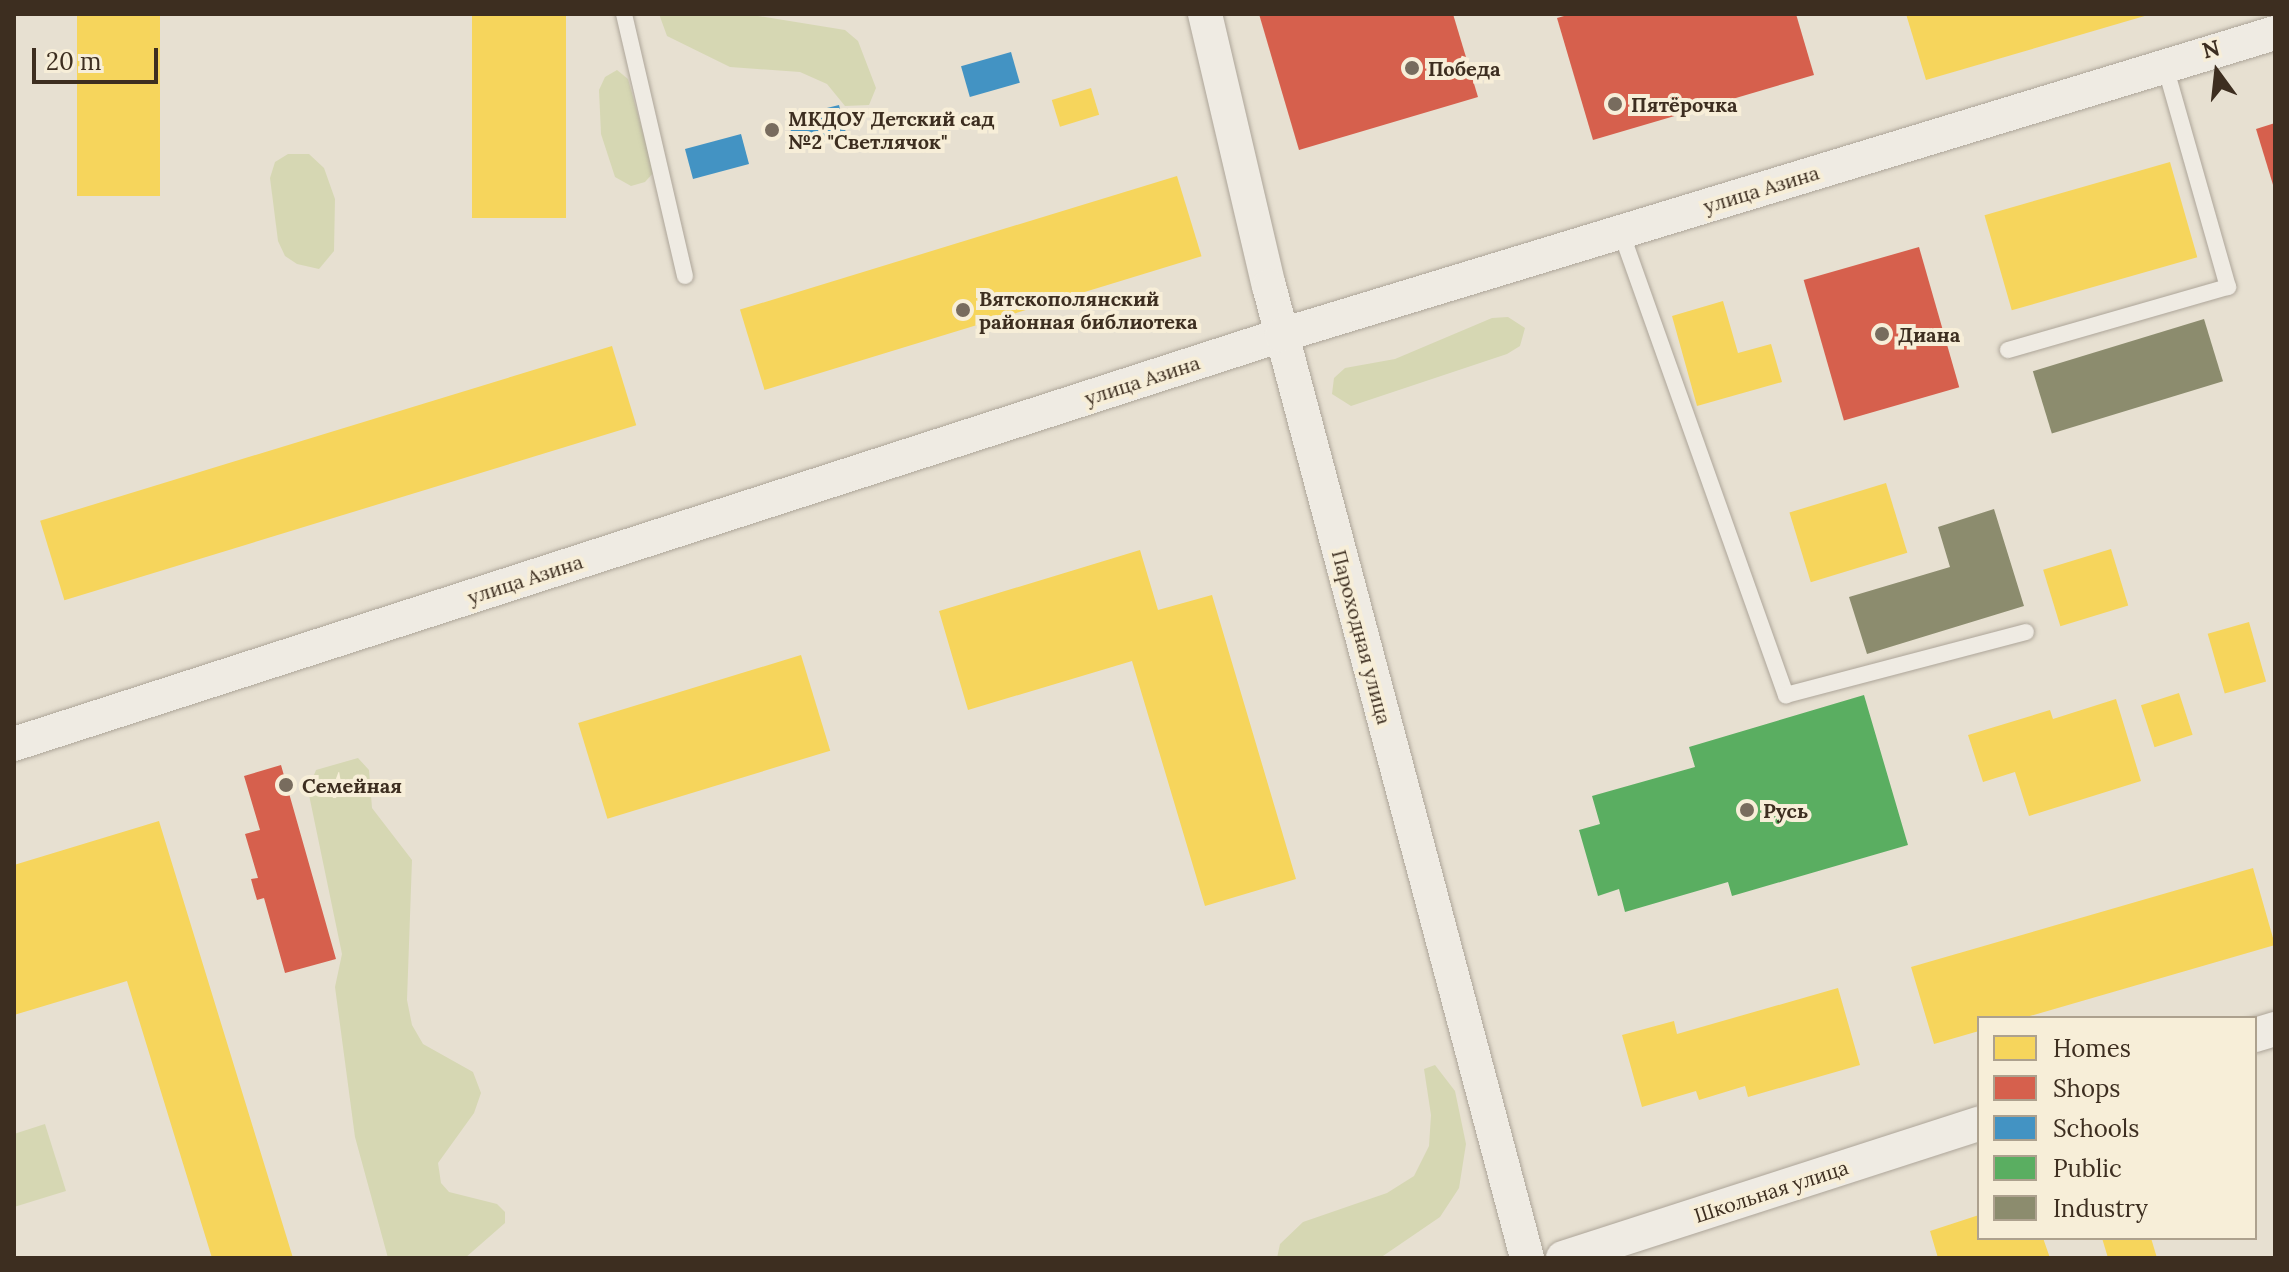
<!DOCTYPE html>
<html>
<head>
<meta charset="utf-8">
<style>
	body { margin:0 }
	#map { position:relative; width:2289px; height:1272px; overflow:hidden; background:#e7e0d1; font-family:Lora,serif }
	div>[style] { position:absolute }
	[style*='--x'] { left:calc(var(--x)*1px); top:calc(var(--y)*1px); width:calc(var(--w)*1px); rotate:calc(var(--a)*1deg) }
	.green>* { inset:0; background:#d6d7b3 }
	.homes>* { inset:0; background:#f6d55c; transform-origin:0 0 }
	.shops>* { inset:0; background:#d6604d; transform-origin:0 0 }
	.schools>* { inset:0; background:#4393c3; transform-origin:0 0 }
	.public>* { inset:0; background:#5aae61 }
	.industry>* { inset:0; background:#8c8c6e; transform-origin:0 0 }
	.roads { filter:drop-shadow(0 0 2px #ada599) drop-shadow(0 0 2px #ada599) }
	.lane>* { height:16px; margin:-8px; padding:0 8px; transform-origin:8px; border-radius:8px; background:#efebe3 }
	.street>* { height:34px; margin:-17px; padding:0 17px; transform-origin:17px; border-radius:17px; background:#efebe3 }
	.dots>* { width:22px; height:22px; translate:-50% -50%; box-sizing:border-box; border:4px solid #f7eed8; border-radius:50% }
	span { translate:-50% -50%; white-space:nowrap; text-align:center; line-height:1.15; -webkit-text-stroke:8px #f7eed8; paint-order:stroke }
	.poi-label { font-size:20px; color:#3d2e20; font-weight:700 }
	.left { translate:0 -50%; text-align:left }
	.street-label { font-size:20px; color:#3d2e20 }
	.frame { position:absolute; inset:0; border:16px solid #3d2e20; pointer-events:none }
	.legend { position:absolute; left:1977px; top:1016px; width:280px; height:224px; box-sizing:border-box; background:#f7eed8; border:2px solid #ada18e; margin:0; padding:10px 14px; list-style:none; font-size:24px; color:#3d2e20 }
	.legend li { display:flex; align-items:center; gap:16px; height:40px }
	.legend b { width:40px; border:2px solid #ada18e }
	.north { position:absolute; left:2177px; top:32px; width:80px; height:80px; -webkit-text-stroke:6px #f7eed8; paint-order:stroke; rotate:345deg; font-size:22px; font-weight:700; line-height:32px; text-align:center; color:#3d2e20 }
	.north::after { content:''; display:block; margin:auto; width:28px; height:36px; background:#3d2e20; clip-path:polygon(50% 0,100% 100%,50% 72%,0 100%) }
	.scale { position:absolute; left:32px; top:48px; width:126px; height:36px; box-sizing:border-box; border:4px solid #3d2e20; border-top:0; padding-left:10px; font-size:24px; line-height:28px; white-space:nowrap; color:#3d2e20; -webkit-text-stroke:6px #f7eed8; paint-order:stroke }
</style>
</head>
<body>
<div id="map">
	<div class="green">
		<div style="clip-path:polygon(659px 14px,746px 14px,845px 30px,858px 41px,876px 88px,869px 105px,845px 106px,827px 84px,800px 72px,730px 67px,667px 36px)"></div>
		<div style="clip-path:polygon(617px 70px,628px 79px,654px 172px,645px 182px,631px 186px,615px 177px,601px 134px,599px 90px,605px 77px)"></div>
		<div style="clip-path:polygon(288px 154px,309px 154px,324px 168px,335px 199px,334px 251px,319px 269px,297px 264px,285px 256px,278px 241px,270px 178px,275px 162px)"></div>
		<div style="clip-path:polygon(1508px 317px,1525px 328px,1520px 346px,1507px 354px,1351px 406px,1332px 394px,1334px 378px,1345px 368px,1395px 359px,1492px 318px)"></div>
		<div style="clip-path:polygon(358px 758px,369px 770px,372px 808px,412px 860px,407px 1000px,412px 1025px,423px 1044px,473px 1072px,481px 1093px,474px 1113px,438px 1163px,441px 1183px,449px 1192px,497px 1204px,505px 1212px,505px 1223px,465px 1258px,388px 1258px,355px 1137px,335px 987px,342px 954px,308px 790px,316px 770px)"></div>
		<div style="clip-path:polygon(1435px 1065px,1455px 1091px,1466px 1144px,1459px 1188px,1440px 1217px,1380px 1258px,1277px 1258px,1280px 1244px,1303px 1222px,1387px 1193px,1414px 1176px,1429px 1146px,1431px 1115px,1424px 1069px)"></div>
		<div style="clip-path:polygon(45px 1124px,66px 1191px,14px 1207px,14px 1134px)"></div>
	</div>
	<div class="homes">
		<div style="left:77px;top:14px;width:83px;height:182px"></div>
		<div style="left:472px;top:14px;width:94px;height:204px"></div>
		<div style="clip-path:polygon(1906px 14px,2148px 14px,2148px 15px,1926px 80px)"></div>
		<div style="left:1091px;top:88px;width:28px;height:41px;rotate:73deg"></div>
		<div style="left:2170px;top:162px;width:99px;height:193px;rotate:74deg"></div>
		<div style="left:1177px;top:176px;width:84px;height:457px;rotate:73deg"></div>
		<div style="clip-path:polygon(1723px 301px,1738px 353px,1771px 344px,1782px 382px,1697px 406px,1672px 316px)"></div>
		<div style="left:612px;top:346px;width:83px;height:598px;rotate:73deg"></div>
		<div style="left:1886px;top:483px;width:73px;height:101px;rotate:73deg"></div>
		<div style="left:2111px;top:549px;width:59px;height:71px;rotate:73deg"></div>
		<div style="clip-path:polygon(1140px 550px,1158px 610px,1212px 595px,1296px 879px,1205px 906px,1132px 661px,968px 710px,939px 611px)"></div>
		<div style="left:2249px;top:622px;width:62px;height:43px;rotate:74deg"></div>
		<div style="left:801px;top:655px;width:100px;height:233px;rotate:73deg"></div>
		<div style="left:2179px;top:693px;width:44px;height:40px;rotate:72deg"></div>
		<div style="clip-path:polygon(2116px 699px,2141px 781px,2029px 816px,2015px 772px,1983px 782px,1968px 735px,2050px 710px,2053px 719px)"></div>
		<div style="clip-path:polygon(159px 821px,293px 1258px,212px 1258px,127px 981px,14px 1015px,14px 865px)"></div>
		<div style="clip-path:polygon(2253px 868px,2275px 945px,2023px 1018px,1979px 1018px,1979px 1031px,1934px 1044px,1911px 967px)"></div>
		<div style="clip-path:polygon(1838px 988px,1860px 1065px,1748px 1097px,1745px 1086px,1699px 1100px,1696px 1091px,1642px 1107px,1622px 1035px,1674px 1021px,1677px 1034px)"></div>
		<div style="clip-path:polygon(1979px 1215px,1979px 1238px,2043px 1238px,2050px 1258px,1938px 1258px,1930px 1231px)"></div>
		<div style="clip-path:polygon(2102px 1238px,2151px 1238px,2157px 1258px,2108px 1258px)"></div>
	</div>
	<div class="shops">
		<div style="clip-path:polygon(1259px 14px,1453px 14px,1478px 97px,1299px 150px)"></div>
		<div style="clip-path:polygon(1571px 14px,1796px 14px,1814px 75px,1593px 140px,1557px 18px)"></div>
		<div style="clip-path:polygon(2275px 123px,2275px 188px,2274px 188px,2256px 129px)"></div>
		<div style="left:1919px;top:247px;width:146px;height:120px;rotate:74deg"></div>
		<div style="clip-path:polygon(281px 765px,336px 959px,285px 973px,264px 898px,257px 900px,254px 890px,251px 879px,258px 878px,245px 834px,260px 830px,244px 776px)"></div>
	</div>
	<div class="schools">
		<div style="left:1011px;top:52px;width:32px;height:52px;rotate:74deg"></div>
		<div style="left:839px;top:105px;width:32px;height:53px;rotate:76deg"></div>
		<div style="left:741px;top:134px;width:31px;height:58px;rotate:75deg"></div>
	</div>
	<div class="public">
		<div style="clip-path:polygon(1864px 695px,1908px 845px,1732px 896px,1728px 882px,1625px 912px,1619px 889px,1598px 896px,1579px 830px,1600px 824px,1592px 796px,1695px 767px,1689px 747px)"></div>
	</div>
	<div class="industry">
		<div style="left:2204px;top:319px;width:65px;height:179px;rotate:73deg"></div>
		<div style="clip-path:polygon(1994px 509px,2024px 606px,1867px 654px,1849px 597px,1950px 567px,1938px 527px)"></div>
	</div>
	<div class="roads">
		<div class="lane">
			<div style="--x:624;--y:14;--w:269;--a:76.9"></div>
			<div style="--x:1621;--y:232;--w:492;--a:70.4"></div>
			<div style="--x:1786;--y:695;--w:248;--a:-14.7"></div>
			<div style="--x:2008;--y:350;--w:229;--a:-16"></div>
			<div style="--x:2228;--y:287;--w:230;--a:-105.9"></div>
		</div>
		<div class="street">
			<div style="--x:1205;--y:14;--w:279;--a:76.8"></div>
			<div style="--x:1269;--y:286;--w:1006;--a:75.13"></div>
			<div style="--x:14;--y:744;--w:1332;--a:-17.88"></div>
			<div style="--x:1282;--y:335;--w:1038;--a:-16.92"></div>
			<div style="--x:2255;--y:1035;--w:21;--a:-17"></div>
			<div style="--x:1563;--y:1258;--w:437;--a:-17.9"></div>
		</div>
	</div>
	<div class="dots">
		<div style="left:1412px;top:68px;background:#786c5e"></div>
		<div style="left:1615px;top:104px;background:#786c5e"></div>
		<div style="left:772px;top:130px;background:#786c5e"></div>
		<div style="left:963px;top:310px;background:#786c5e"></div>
		<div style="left:1882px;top:334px;background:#786c5e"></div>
		<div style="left:286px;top:785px;background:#786c5e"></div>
		<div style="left:1747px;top:810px;background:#786c5e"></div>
	</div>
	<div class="poi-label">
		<span class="left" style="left:1428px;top:68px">Победа</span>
		<span class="left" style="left:1631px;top:104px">Пятёрочка</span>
		<span class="left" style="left:788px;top:130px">МКДОУ Детский сад<br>№2 "Светлячок"</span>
		<span class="left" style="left:979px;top:310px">Вятскополянский<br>районная библиотека</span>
		<span class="left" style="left:1898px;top:334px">Диана</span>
		<span class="left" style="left:302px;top:785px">Семейная</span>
		<span class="left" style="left:1763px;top:810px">Русь</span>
	</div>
	<div class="street-label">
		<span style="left:1761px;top:189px;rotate:-17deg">улица Азина</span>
		<span style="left:1142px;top:380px;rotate:-18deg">улица Азина</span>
		<span style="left:525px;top:579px;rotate:-18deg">улица Азина</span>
		<span style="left:1362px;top:637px;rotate:75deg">Пароходная улица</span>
		<span style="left:1771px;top:1191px;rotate:-18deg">Школьная улица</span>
	</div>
	<div class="frame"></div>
	<ul class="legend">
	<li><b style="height:22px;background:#f6d55c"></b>Homes</li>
	<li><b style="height:22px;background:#d6604d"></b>Shops</li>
	<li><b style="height:22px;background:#4393c3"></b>Schools</li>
	<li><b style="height:22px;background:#5aae61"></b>Public</li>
	<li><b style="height:22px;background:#8c8c6e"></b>Industry</li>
	</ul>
	<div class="north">N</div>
	<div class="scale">20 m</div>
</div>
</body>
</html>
